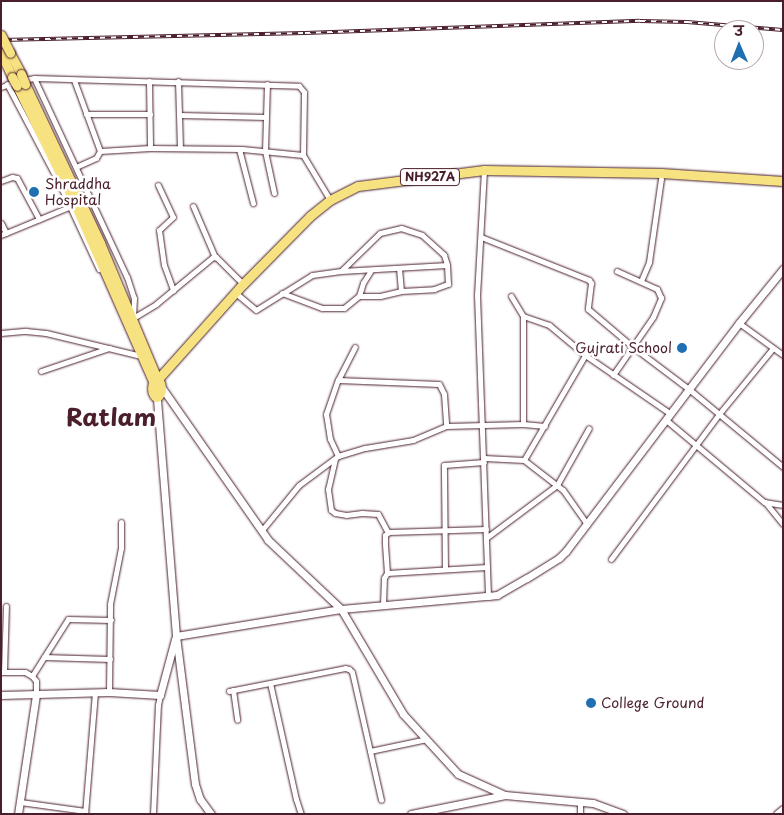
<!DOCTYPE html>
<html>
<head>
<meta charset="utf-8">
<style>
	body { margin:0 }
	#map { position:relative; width:784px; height:815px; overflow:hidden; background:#fff; font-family:"Playpen Sans","Playpen Sans Deva",sans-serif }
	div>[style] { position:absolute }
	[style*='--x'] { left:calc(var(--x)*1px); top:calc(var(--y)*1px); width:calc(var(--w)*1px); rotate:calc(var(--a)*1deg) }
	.roads { filter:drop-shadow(0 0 1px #4a1f2b) drop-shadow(0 0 1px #4a1f2b) }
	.street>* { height:5px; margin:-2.5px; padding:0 2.5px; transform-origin:2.5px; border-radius:2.5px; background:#fff }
	.secondary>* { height:7px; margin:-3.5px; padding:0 3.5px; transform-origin:3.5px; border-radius:3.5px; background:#fff }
	.highway>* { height:9px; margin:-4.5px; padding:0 4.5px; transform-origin:4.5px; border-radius:4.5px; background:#f7e281 }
	.highway>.ring { margin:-4.5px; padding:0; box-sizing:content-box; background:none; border:9px solid #f7e281; border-radius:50% }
	.rail>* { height:4px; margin-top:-2px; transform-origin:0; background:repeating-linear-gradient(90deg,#fff 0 5.5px,#4a1f2b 0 11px); box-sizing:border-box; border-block:1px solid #4a1f2b }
	.bridges { filter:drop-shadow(0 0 1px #4a1f2b) drop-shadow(0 0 1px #4a1f2b) }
	.highway-bridge>* { height:9px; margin:-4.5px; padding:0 4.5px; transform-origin:4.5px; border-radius:4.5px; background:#f7e281 }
	.dots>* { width:14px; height:14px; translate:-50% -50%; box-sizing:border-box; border:2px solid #fff; border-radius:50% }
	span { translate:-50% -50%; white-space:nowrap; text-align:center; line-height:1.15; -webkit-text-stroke:5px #fff; paint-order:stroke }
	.shield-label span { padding:1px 4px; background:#fff; border:1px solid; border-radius:4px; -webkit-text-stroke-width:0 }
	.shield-label { font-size:12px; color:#4a1f2b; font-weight:700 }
	.poi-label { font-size:14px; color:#4a1f2b }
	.left { translate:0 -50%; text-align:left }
	.right { translate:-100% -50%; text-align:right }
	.town-label { font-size:24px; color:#4a1f2b; font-weight:700 }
	.frame { position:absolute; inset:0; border:2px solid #4a1f2b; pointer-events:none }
	.north { position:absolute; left:714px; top:20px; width:50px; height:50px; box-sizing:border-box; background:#fff; border:1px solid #b7a5aa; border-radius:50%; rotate:359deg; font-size:14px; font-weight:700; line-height:20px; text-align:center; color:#4a1f2b }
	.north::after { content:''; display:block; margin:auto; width:18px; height:22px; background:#1f6fb2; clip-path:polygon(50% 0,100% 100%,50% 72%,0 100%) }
</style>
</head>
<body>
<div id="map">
	<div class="roads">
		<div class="street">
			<div style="--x:34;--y:78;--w:220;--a:65"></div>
			<div style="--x:127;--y:277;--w:22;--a:72"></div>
			<div style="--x:134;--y:298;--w:20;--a:93"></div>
			<div style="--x:23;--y:80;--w:11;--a:-10"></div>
			<div style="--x:34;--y:78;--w:265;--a:1.7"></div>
			<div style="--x:299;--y:86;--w:8;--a:50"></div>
			<div style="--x:304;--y:92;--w:63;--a:90.9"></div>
			<div style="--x:303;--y:155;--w:52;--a:59"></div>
			<div style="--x:74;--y:80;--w:76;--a:69.9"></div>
			<div style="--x:100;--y:151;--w:8;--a:120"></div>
			<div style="--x:96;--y:158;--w:22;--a:156"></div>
			<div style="--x:149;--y:81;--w:67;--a:89.1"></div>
			<div style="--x:150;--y:148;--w:92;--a:0.6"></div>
			<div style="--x:242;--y:149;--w:61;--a:5.6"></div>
			<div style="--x:178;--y:81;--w:67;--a:88.3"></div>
			<div style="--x:7;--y:84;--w:112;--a:62.3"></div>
			<div style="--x:59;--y:183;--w:95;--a:65.1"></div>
			<div style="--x:267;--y:84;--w:67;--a:91.7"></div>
			<div style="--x:265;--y:151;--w:43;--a:77.9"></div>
			<div style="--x:1;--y:87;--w:15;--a:-20"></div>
			<div style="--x:86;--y:114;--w:64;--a:0"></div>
			<div style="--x:180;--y:115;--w:86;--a:1.3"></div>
			<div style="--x:239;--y:149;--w:56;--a:75.5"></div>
			<div style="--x:100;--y:151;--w:50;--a:-3.4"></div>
			<div style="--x:484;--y:170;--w:125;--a:93.2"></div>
			<div style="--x:477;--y:295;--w:301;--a:87.9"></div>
			<div style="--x:1;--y:181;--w:12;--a:-20"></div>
			<div style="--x:12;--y:177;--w:5;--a:11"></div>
			<div style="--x:17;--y:178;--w:47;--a:61.8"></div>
			<div style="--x:158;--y:185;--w:35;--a:65"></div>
			<div style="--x:173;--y:217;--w:19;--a:137"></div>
			<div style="--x:159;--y:230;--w:35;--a:82"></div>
			<div style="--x:164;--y:265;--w:27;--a:70"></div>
			<div style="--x:193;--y:206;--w:56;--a:66.7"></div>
			<div style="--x:1;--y:223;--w:11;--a:63"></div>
			<div style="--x:1;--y:235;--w:74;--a:-22.4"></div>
			<div style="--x:481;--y:237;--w:116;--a:21.7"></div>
			<div style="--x:589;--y:280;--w:4;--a:56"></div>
			<div style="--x:591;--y:283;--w:26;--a:97"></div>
			<div style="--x:588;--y:309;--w:59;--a:40.2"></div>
			<div style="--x:633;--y:347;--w:71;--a:37"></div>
			<div style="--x:690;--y:390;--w:121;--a:39.6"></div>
			<div style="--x:399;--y:268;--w:23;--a:85"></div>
			<div style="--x:641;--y:281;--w:21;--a:-67"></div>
			<div style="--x:649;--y:262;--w:84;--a:-81.8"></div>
			<div style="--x:282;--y:293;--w:43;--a:20.6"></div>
			<div style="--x:322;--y:308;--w:22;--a:0"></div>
			<div style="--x:344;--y:308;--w:19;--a:-39"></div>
			<div style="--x:359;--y:296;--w:21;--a:0"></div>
			<div style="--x:380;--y:296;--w:22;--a:-13"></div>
			<div style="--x:401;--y:291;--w:33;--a:-3"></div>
			<div style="--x:434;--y:289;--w:15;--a:-20"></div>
			<div style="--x:448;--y:284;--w:19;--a:-93"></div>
			<div style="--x:238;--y:295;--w:23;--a:40"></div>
			<div style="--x:256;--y:310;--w:66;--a:-32"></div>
			<div style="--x:312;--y:275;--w:29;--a:-8"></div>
			<div style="--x:341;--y:271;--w:54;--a:-44.3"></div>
			<div style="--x:380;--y:233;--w:22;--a:-13"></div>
			<div style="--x:401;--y:228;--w:22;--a:18"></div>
			<div style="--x:422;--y:235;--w:30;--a:42"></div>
			<div style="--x:444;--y:255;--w:10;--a:73"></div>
			<div style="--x:447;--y:265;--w:106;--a:176.8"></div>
			<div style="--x:359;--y:296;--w:14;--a:-73"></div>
			<div style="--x:363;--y:283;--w:15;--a:-58"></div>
			<div style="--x:511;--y:296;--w:23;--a:59"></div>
			<div style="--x:523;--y:316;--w:108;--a:90"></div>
			<div style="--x:523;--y:316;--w:28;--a:19"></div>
			<div style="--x:549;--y:325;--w:47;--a:39.8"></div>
			<div style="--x:585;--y:355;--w:104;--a:34.5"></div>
			<div style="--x:133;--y:318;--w:27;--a:-31"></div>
			<div style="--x:156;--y:304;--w:74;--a:-39.5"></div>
			<div style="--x:213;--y:257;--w:3;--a:0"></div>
			<div style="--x:216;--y:257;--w:40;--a:45"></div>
			<div style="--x:739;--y:323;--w:54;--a:36"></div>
			<div style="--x:1;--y:333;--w:25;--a:-5"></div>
			<div style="--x:26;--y:331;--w:20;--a:6"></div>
			<div style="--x:46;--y:333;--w:98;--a:13.6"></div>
			<div style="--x:41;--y:371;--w:72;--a:-18.7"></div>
			<div style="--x:613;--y:375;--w:70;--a:-55.4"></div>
			<div style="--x:653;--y:317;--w:21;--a:-67"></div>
			<div style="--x:661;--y:298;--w:10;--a:-114"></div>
			<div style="--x:657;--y:289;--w:44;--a:-155.8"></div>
			<div style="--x:338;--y:380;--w:101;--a:2.3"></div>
			<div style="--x:439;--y:384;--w:11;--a:63"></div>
			<div style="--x:444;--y:394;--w:32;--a:86"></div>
			<div style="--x:666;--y:420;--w:128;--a:39.9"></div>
			<div style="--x:764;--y:502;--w:19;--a:9"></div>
			<div style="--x:338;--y:456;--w:19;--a:-115"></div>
			<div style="--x:330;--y:439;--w:25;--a:-99"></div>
			<div style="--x:326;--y:414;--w:36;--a:-71"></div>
			<div style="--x:338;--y:380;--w:37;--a:-63"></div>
			<div style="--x:484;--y:458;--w:40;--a:2.9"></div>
			<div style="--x:524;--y:460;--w:49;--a:37.6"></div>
			<div style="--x:563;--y:490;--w:42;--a:54.8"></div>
			<div style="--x:335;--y:459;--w:31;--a:103"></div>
			<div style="--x:328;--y:489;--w:21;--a:82"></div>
			<div style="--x:331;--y:510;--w:5;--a:37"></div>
			<div style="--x:335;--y:513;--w:11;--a:10"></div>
			<div style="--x:346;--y:515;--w:16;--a:-7"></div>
			<div style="--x:362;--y:513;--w:16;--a:4"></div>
			<div style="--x:378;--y:514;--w:21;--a:62"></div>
			<div style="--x:524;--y:460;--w:121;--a:-59.8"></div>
			<div style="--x:765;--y:502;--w:28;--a:51"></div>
			<div style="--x:262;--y:530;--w:58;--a:-50.6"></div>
			<div style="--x:299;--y:485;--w:49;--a:-36.6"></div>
			<div style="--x:338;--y:456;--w:28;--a:-17"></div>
			<div style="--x:365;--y:448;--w:49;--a:-9.5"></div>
			<div style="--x:413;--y:440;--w:36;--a:-23"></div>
			<div style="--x:446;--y:426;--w:77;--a:-1.5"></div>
			<div style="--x:523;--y:424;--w:22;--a:5"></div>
			<div style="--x:486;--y:538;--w:89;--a:-36.7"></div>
			<div style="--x:557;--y:485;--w:65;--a:-60.7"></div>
			<div style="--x:611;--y:559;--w:181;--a:-53.3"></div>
			<div style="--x:719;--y:414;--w:85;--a:-50.7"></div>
			<div style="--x:445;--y:569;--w:104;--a:-90.6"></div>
			<div style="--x:444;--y:465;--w:40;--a:-4.3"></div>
			<div style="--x:387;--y:573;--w:32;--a:-94"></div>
			<div style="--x:385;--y:541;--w:6;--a:-90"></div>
			<div style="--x:385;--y:535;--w:5;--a:-37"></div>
			<div style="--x:389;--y:532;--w:97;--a:-1.8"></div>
			<div style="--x:383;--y:605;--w:27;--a:-88"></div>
			<div style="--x:384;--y:578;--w:6;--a:-59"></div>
			<div style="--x:387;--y:573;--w:100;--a:-3.4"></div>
			<div style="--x:44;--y:657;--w:66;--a:1.7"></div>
			<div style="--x:2;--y:672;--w:23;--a:0"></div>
			<div style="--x:25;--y:672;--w:8;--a:30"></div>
			<div style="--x:32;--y:676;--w:6;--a:51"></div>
			<div style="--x:36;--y:681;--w:14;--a:90"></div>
			<div style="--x:4;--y:672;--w:66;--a:-88.3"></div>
			<div style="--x:32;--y:676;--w:67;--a:-57.7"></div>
			<div style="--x:68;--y:619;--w:43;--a:1.3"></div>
			<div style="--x:270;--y:683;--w:119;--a:77.4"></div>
			<div style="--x:296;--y:799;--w:16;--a:72"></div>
			<div style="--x:233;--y:690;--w:30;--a:82"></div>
			<div style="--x:229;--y:691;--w:118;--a:-11.2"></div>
			<div style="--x:345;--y:668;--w:4;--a:14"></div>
			<div style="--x:349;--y:669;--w:4;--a:45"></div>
			<div style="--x:352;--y:672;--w:131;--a:77.2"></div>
			<div style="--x:109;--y:692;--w:88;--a:-89.3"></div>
			<div style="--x:110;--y:604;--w:57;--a:-78.9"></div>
			<div style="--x:121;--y:548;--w:26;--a:-90"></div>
			<div style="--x:370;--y:751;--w:58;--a:-11.9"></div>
			<div style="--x:20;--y:802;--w:66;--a:7.9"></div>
			<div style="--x:580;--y:802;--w:12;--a:90"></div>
			<div style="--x:85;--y:814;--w:122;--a:-85.3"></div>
			<div style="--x:153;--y:814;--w:109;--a:-87.4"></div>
			<div style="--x:158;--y:705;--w:10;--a:-79"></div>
		</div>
		<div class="secondary">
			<div style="--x:160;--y:385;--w:189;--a:55.1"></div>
			<div style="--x:268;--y:540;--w:100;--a:43.4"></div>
			<div style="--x:341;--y:609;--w:122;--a:59.4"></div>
			<div style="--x:403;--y:714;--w:81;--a:47.5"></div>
			<div style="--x:458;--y:774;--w:51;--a:24.1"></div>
			<div style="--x:505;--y:795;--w:88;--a:5.2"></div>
			<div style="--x:593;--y:803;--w:32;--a:20"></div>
			<div style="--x:156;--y:387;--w:250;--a:85.4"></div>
			<div style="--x:176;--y:636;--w:149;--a:82.7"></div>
			<div style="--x:195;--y:784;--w:16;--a:72"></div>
			<div style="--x:200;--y:799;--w:19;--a:54"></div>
			<div style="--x:176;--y:636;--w:167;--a:-9.3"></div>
			<div style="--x:341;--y:609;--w:148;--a:-5.1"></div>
			<div style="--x:488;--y:596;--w:9;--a:-6"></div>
			<div style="--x:497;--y:595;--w:34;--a:-30"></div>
			<div style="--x:527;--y:578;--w:38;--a:-32"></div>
			<div style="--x:559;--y:558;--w:10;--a:-45"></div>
			<div style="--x:566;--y:551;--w:286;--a:-52.8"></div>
			<div style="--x:739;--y:323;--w:70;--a:-50.8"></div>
			<div style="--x:1;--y:695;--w:108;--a:-1.6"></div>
			<div style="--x:109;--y:692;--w:51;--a:3.4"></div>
			<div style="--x:160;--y:695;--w:58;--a:-75"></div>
			<div style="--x:18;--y:814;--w:120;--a:-81.4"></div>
			<div style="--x:411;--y:814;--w:96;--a:-11.4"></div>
			<div style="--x:777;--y:814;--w:8;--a:-40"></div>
		</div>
		<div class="highway">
			<div style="--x:1;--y:53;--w:26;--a:65"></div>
			<div style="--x:10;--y:53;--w:24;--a:62"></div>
			<div style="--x:25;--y:84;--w:176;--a:64.7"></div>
			<div style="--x:100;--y:243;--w:142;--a:67.2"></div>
			<div style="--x:17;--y:86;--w:131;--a:63.8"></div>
			<div style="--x:75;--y:204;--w:193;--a:66.2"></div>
			<div style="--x:158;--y:379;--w:127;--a:-48.2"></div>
			<div style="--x:243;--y:284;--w:95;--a:-45.4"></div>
			<div style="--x:310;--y:216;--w:26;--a:-39"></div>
			<div style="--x:330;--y:200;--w:31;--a:-27"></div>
			<div style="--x:358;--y:186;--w:127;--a:-7.2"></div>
			<div style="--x:484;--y:170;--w:177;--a:1"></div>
			<div style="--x:661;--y:173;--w:122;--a:3.8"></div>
			<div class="ring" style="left:152px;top:379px;width:-1px;height:-1px"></div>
		</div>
	</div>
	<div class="rail">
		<div style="--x:1;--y:40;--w:304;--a:-1.3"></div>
		<div style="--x:305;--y:33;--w:335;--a:-2.1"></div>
		<div style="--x:640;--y:21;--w:47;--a:1.2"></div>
		<div style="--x:687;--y:22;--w:96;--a:4.8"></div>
	</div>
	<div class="bridges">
		<div class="highway-bridge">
			<div style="--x:1;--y:35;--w:20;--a:63"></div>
			<div style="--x:21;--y:74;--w:11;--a:68"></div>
			<div style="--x:12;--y:77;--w:10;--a:61"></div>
		</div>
	</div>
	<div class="dots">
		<div style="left:34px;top:192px;background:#1f6fb2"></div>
		<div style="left:682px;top:348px;background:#1f6fb2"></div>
		<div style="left:591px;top:703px;background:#1f6fb2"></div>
	</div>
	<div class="shield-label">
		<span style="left:430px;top:177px">NH927A</span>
	</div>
	<div class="poi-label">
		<span class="left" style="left:45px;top:192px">Shraddha<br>Hospital</span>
		<span class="right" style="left:672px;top:348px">Gujrati School</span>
		<span class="left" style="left:601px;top:703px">College Ground</span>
	</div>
	<div class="town-label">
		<span style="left:111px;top:417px">Ratlam</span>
	</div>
	<div class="frame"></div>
	<div class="north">उ</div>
</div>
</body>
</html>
